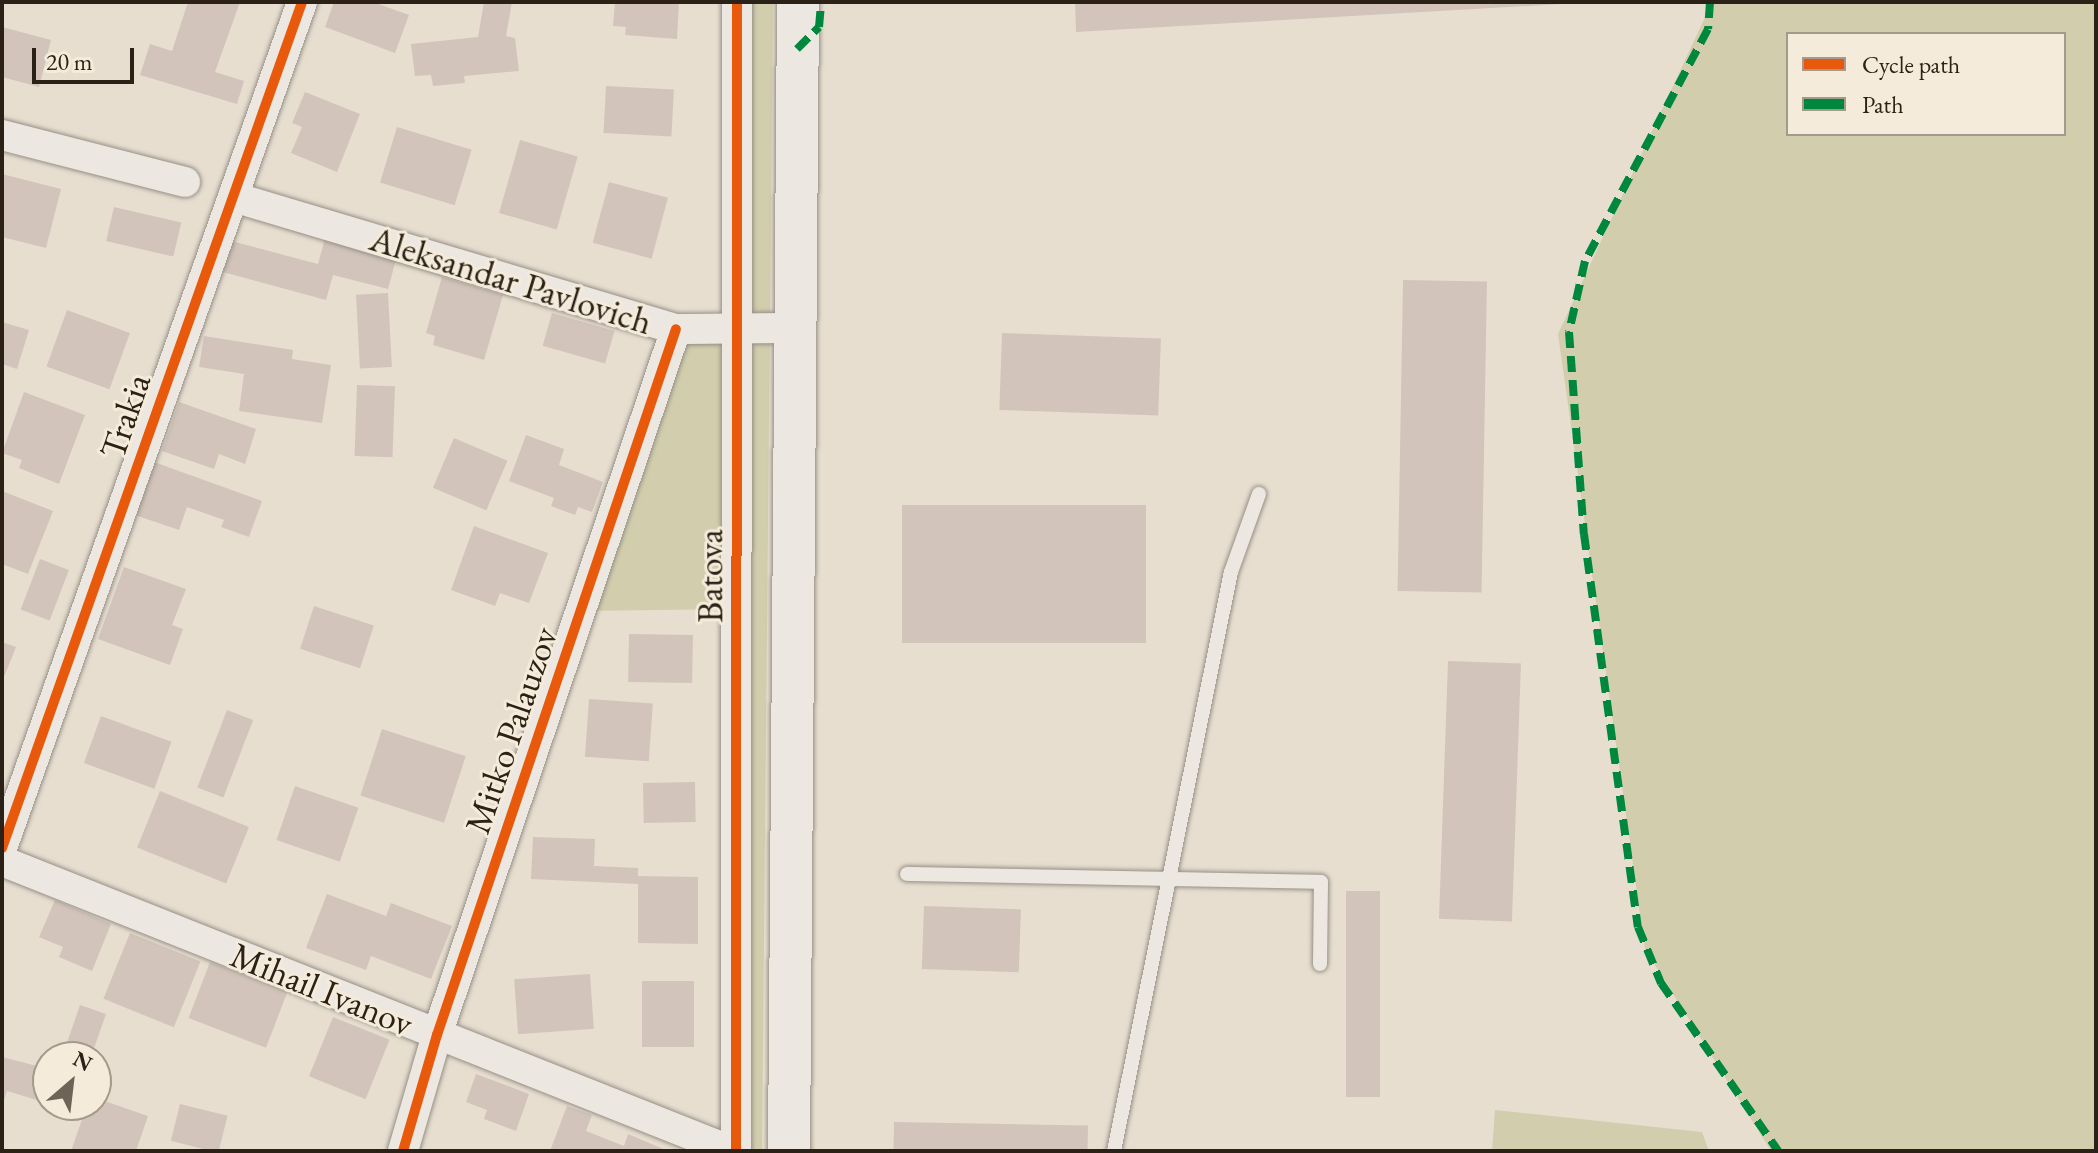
<!DOCTYPE html>
<html>
<head>
<meta charset="utf-8">
<style>
	body { margin:0 }
	#map { position:relative; width:2098px; height:1153px; overflow:hidden; background:#e7ded0; font-family:"EB Garamond",serif }
	div>[style] { position:absolute }
	[style*='--x'] { left:calc(var(--x)*1px); top:calc(var(--y)*1px); width:calc(var(--w)*1px); rotate:calc(var(--a)*1deg) }
	.green>* { inset:0; background:#d2cead }
	.building>* { inset:0; background:#d2c4ba; transform-origin:0 0 }
	.roads { filter:drop-shadow(0 0 2px #969086) drop-shadow(0 0 2px #969086) }
	.lane>* { height:14px; margin:-7px; padding:0 7px; transform-origin:7px; border-radius:7px; background:#ece7e0 }
	.street>* { height:30px; margin:-15px; padding:0 15px; transform-origin:15px; border-radius:15px; background:#ece7e0 }
	.secondary>* { height:42px; margin:-21px; padding:0 21px; transform-origin:21px; border-radius:21px; background:#ece7e0 }
	.quiet>* { height:8px; margin-top:-4px; transform-origin:0; background:repeating-linear-gradient(90deg,#00873e 0 16px,transparent 0 24px) }
	.cycleway>* { height:10px; margin:-5px; padding:0 5px; transform-origin:5px; border-radius:5px; background:#e8590c }
	span { translate:-50% -50%; white-space:nowrap; text-align:center; line-height:1.15; -webkit-text-stroke:6px #f5ebdb; paint-order:stroke }
	.street-label { font-size:36px; color:#2b2116 }
	.frame { position:absolute; inset:0; border:4px solid #2b2116; pointer-events:none }
	.legend { position:absolute; left:1786px; top:32px; width:280px; height:104px; box-sizing:border-box; background:#f5ebdb; border:2px solid #a49a8c; margin:0; padding:10px 14px; list-style:none; font-size:24px; color:#2b2116 }
	.legend li { display:flex; align-items:center; gap:16px; height:40px }
	.legend b { width:40px; border:2px solid #a49a8c }
	.north { position:absolute; left:32px; top:1041px; width:80px; height:80px; box-sizing:border-box; background:#f5ebdb; border:2px solid #a49a8c; border-radius:50%; rotate:28deg; font-size:22px; font-weight:700; line-height:32px; text-align:center; color:#2b2116 }
	.north::after { content:''; display:block; margin:auto; width:28px; height:36px; background:#6d6357; clip-path:polygon(50% 0,100% 100%,50% 72%,0 100%) }
	.scale { position:absolute; left:32px; top:48px; width:102px; height:36px; box-sizing:border-box; border:4px solid #2b2116; border-top:0; padding-left:10px; font-size:24px; line-height:28px; white-space:nowrap; color:#2b2116; -webkit-text-stroke:6px #f5ebdb; paint-order:stroke }
</style>
</head>
<body>
<div id="map">
	<div class="green">
		<div style="clip-path:polygon(737px 2px,773px 2px,762px 1151px,736px 1151px,737px 609px,581px 611px,676px 329px,738px 329px)"></div>
		<div style="clip-path:polygon(evenodd,1712px 2px,2096px 2px,2096px 1151px,1771px 1151px,1645px 949px,1558px 334px,1712px 2px,1788px 34px,2064px 34px,2064px 134px,1788px 134px,1788px 34px)"></div>
		<div style="clip-path:polygon(1495px 1110px,1702px 1132px,1709px 1151px,1492px 1151px)"></div>
	</div>
	<div class="building">
		<div style="clip-path:polygon(188px 2px,240px 2px,215px 72px,244px 81px,237px 104px,140px 75px,150px 44px,172px 51px)"></div>
		<div style="clip-path:polygon(334px 2px,373px 2px,409px 15px,395px 53px,325px 27px)"></div>
		<div style="clip-path:polygon(484px 2px,512px 2px,506px 36px,515px 38px,519px 71px,464px 76px,465px 83px,433px 86px,431px 75px,415px 76px,411px 44px,478px 37px)"></div>
		<div style="clip-path:polygon(615px 2px,679px 2px,677px 39px,625px 35px,626px 27px,613px 26px)"></div>
		<div style="clip-path:polygon(1075px 2px,1562px 2px,1562px 4px,1076px 32px)"></div>
		<div style="clip-path:polygon(2px 27px,51px 40px,39px 87px,2px 77px)"></div>
		<div style="left:606px;top:86px;width:68px;height:47px;rotate:3deg"></div>
		<div style="clip-path:polygon(305px 92px,360px 114px,337px 172px,291px 153px,302px 127px,292px 123px)"></div>
		<div style="left:397px;top:127px;width:78px;height:58px;rotate:17deg"></div>
		<div style="left:520px;top:140px;width:60px;height:76px;rotate:16deg"></div>
		<div style="clip-path:polygon(2px 174px,61px 189px,46px 248px,2px 237px)"></div>
		<div style="left:609px;top:182px;width:61px;height:63px;rotate:15deg"></div>
		<div style="left:114px;top:207px;width:69px;height:35px;rotate:13deg"></div>
		<div style="clip-path:polygon(325px 238px,397px 256px,388px 289px,333px 275px,326px 300px,223px 272px,231px 241px,318px 264px)"></div>
		<div style="clip-path:polygon(442px 277px,503px 295px,484px 360px,433px 345px,435px 336px,426px 333px)"></div>
		<div style="left:1403px;top:280px;width:84px;height:311px;rotate:1deg"></div>
		<div style="left:388px;top:293px;width:74px;height:32px;rotate:87deg"></div>
		<div style="left:67px;top:310px;width:67px;height:60px;rotate:20deg"></div>
		<div style="left:552px;top:313px;width:65px;height:34px;rotate:16deg"></div>
		<div style="clip-path:polygon(2px 322px,29px 330px,17px 369px,2px 364px)"></div>
		<div style="left:1002px;top:333px;width:159px;height:77px;rotate:2deg"></div>
		<div style="clip-path:polygon(204px 336px,293px 350px,292px 359px,331px 365px,322px 423px,239px 411px,244px 374px,199px 367px)"></div>
		<div style="left:357px;top:385px;width:38px;height:71px;rotate:2deg"></div>
		<div style="clip-path:polygon(24px 392px,85px 415px,59px 484px,19px 468px,22px 460px,2px 453px)"></div>
		<div style="clip-path:polygon(179px 402px,256px 429px,245px 464px,219px 454px,214px 469px,162px 451px)"></div>
		<div style="clip-path:polygon(526px 435px,564px 449px,559px 465px,603px 482px,592px 512px,578px 507px,575px 515px,551px 506px,554px 498px,509px 481px)"></div>
		<div style="left:454px;top:438px;width:58px;height:54px;rotate:23deg"></div>
		<div style="clip-path:polygon(154px 462px,262px 501px,249px 537px,221px 527px,224px 520px,187px 507px,179px 530px,135px 515px)"></div>
		<div style="clip-path:polygon(2px 491px,53px 511px,28px 574px,2px 564px)"></div>
		<div style="left:902px;top:505px;width:244px;height:138px"></div>
		<div style="clip-path:polygon(474px 526px,548px 553px,529px 603px,500px 593px,495px 606px,451px 590px)"></div>
		<div style="left:40px;top:559px;width:31px;height:54px;rotate:21deg"></div>
		<div style="clip-path:polygon(124px 567px,186px 589px,172px 625px,183px 629px,170px 665px,98px 639px)"></div>
		<div style="left:314px;top:606px;width:63px;height:45px;rotate:18deg"></div>
		<div style="left:629px;top:634px;width:64px;height:48px;rotate:1deg"></div>
		<div style="clip-path:polygon(2px 642px,16px 647px,2px 682px)"></div>
		<div style="left:1448px;top:661px;width:73px;height:258px;rotate:2deg"></div>
		<div style="left:589px;top:699px;width:64px;height:58px;rotate:4deg"></div>
		<div style="left:227px;top:710px;width:28px;height:83px;rotate:21deg"></div>
		<div style="left:101px;top:716px;width:75px;height:50px;rotate:20deg"></div>
		<div style="left:382px;top:729px;width:88px;height:70px;rotate:18deg"></div>
		<div style="left:695px;top:782px;width:40px;height:52px;rotate:89deg"></div>
		<div style="left:295px;top:786px;width:67px;height:57px;rotate:19deg"></div>
		<div style="left:160px;top:791px;width:96px;height:61px;rotate:22deg"></div>
		<div style="clip-path:polygon(533px 837px,595px 839px,594px 866px,638px 868px,638px 876px,698px 877px,698px 944px,638px 943px,638px 884px,531px 879px)"></div>
		<div style="left:1346px;top:891px;width:34px;height:206px"></div>
		<div style="clip-path:polygon(327px 894px,386px 916px,391px 903px,452px 926px,431px 979px,371px 956px,366px 970px,306px 948px)"></div>
		<div style="clip-path:polygon(55px 900px,111px 924px,92px 971px,59px 957px,63px 947px,39px 937px)"></div>
		<div style="left:924px;top:906px;width:97px;height:63px;rotate:2deg"></div>
		<div style="left:130px;top:933px;width:76px;height:71px;rotate:22deg"></div>
		<div style="left:210px;top:962px;width:83px;height:60px;rotate:21deg"></div>
		<div style="left:590px;top:974px;width:55px;height:76px;rotate:86deg"></div>
		<div style="left:642px;top:981px;width:52px;height:66px"></div>
		<div style="clip-path:polygon(80px 1005px,106px 1014px,91px 1057px,62px 1057px)"></div>
		<div style="left:333px;top:1017px;width:61px;height:64px;rotate:22deg"></div>
		<div style="clip-path:polygon(2px 1057px,45px 1068px,37px 1100px,7px 1091px,2px 1106px)"></div>
		<div style="clip-path:polygon(476px 1074px,529px 1094px,516px 1131px,484px 1119px,487px 1110px,466px 1102px)"></div>
		<div style="clip-path:polygon(96px 1098px,148px 1116px,136px 1151px,71px 1151px,87px 1105px,96px 1105px)"></div>
		<div style="left:180px;top:1104px;width:49px;height:38px;rotate:14deg"></div>
		<div style="clip-path:polygon(567px 1106px,592px 1115px,586px 1131px,624px 1146px,628px 1134px,668px 1151px,550px 1151px)"></div>
		<div style="left:894px;top:1122px;width:194px;height:29px;rotate:1deg"></div>
	</div>
	<div class="roads">
		<div class="lane">
			<div style="--x:907;--y:874;--w:414;--a:1.1"></div>
			<div style="--x:1321;--y:882;--w:82;--a:90.7"></div>
			<div style="--x:1114;--y:1151;--w:591;--a:-78.58"></div>
			<div style="--x:1231;--y:572;--w:83;--a:-70.3"></div>
		</div>
		<div class="street">
			<div style="--x:2;--y:135;--w:189;--a:14.4"></div>
			<div style="--x:233;--y:197;--w:462;--a:16.6"></div>
			<div style="--x:676;--y:329;--w:118;--a:-0.5"></div>
			<div style="--x:2;--y:848;--w:898;--a:-70.47"></div>
			<div style="--x:2;--y:861;--w:785;--a:21.67"></div>
			<div style="--x:403;--y:1151;--w:121;--a:-73.7"></div>
			<div style="--x:437;--y:1035;--w:745;--a:-71.3"></div>
			<div style="--x:736;--y:1151;--w:1149;--a:-89.95"></div>
		</div>
		<div class="secondary">
			<div style="--x:789;--y:1151;--w:1149;--a:-89.55"></div>
		</div>
	</div>
	<div class="quiet">
		<div style="--x:1710;--y:2;--w:27;--a:94"></div>
		<div style="--x:1708;--y:29;--w:263;--a:117.9"></div>
		<div style="--x:1585;--y:261;--w:73;--a:102.7"></div>
		<div style="--x:1569;--y:332;--w:203;--a:85.8"></div>
		<div style="--x:1584;--y:534;--w:397;--a:82.2"></div>
		<div style="--x:1638;--y:927;--w:61;--a:67.7"></div>
		<div style="--x:1661;--y:983;--w:205;--a:55.1"></div>
		<div style="--x:797;--y:49;--w:31;--a:-45"></div>
		<div style="--x:819;--y:27;--w:25;--a:-85"></div>
	</div>
	<div class="cycleway">
		<div style="--x:2;--y:848;--w:898;--a:-70.47"></div>
		<div style="--x:403;--y:1151;--w:121;--a:-73.7"></div>
		<div style="--x:437;--y:1035;--w:745;--a:-71.3"></div>
		<div style="--x:736;--y:1151;--w:1149;--a:-89.95"></div>
	</div>
	<div class="street-label">
		<span style="left:511px;top:280px;rotate:17deg">Aleksandar Pavlovich</span>
		<span style="left:125px;top:416px;rotate:-71deg">Trakia</span>
		<span style="left:710px;top:576px;rotate:-90deg">Batova</span>
		<span style="left:511px;top:730px;rotate:-71deg">Mitko Palauzov</span>
		<span style="left:322px;top:989px;rotate:22deg">Mihail Ivanov</span>
	</div>
	<div class="frame"></div>
	<ul class="legend">
	<li><b style="height:10px;background:#e8590c"></b>Cycle path</li>
	<li><b style="height:10px;background:#00873e"></b>Path</li>
	</ul>
	<div class="north">N</div>
	<div class="scale">20 m</div>
</div>
</body>
</html>
